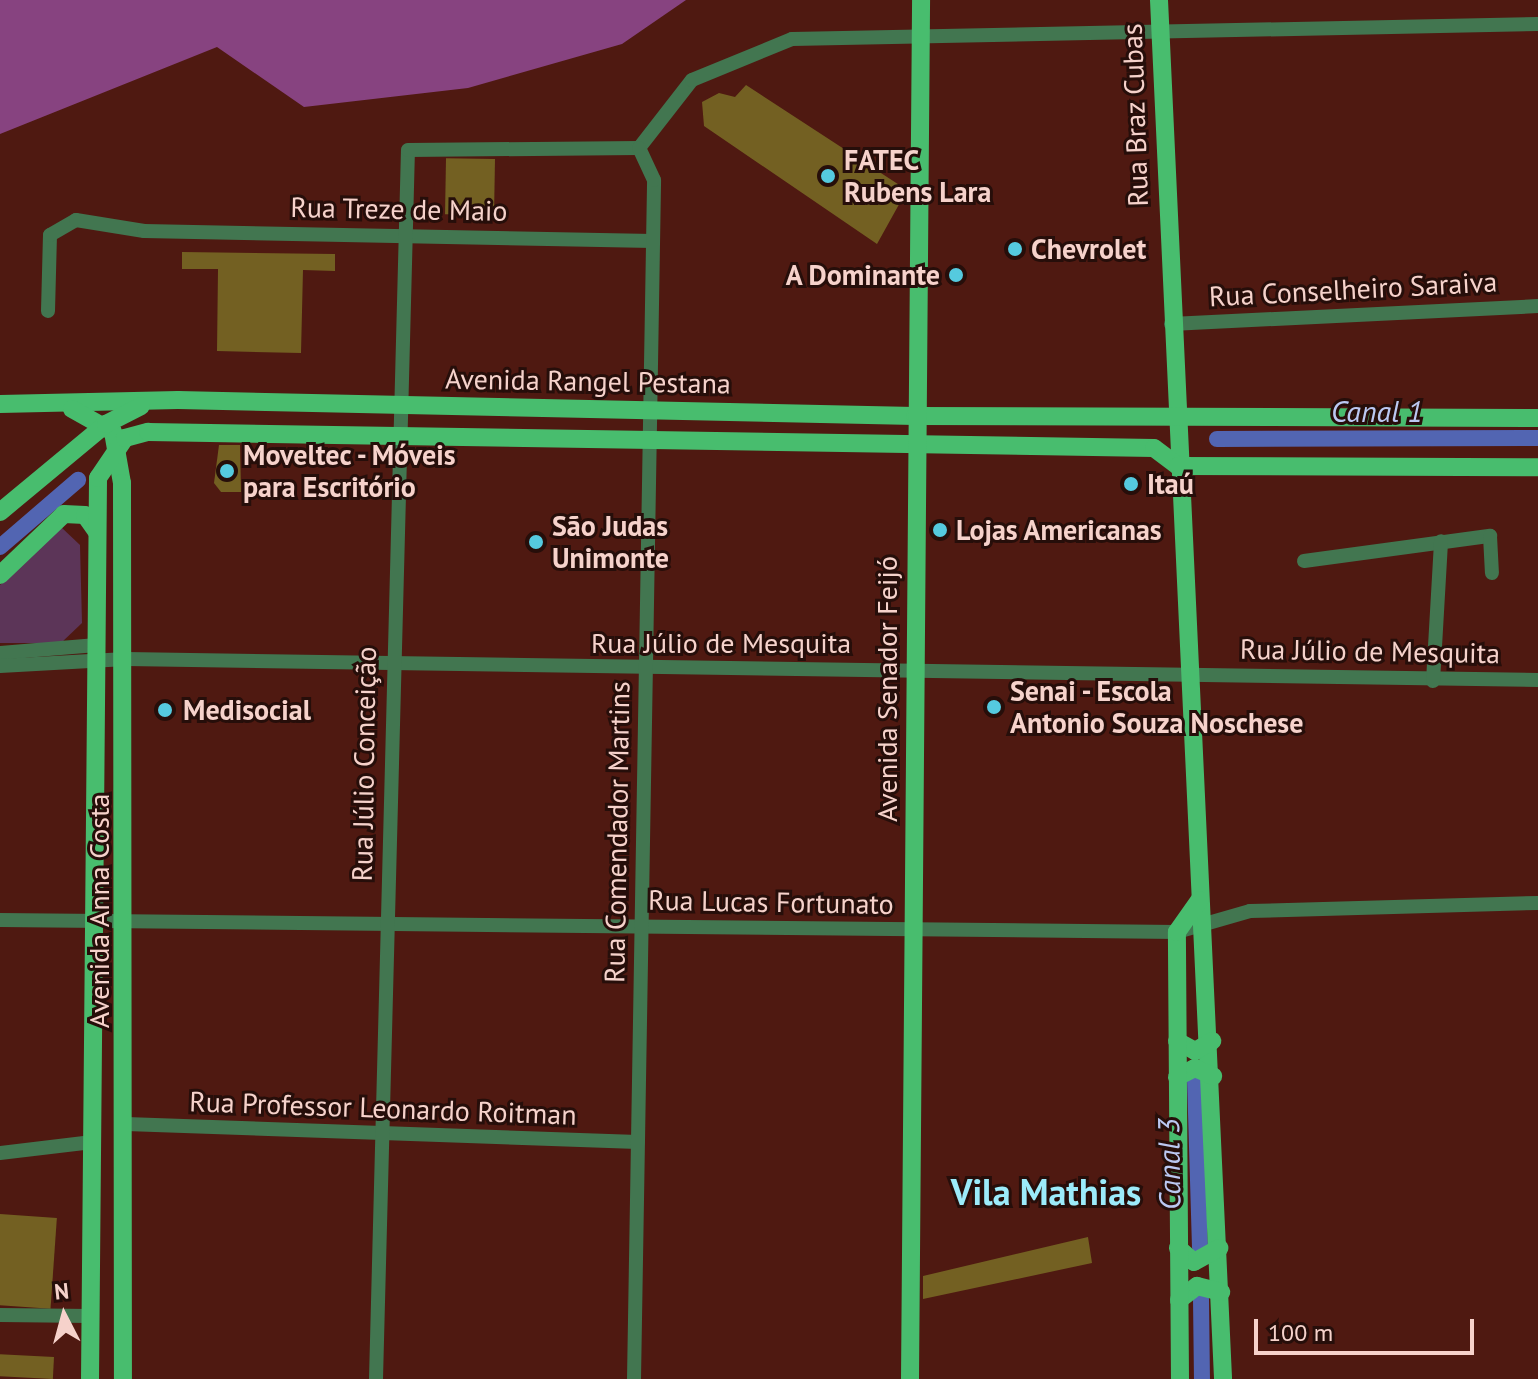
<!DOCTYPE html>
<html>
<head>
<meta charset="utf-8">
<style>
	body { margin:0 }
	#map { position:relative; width:1538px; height:1379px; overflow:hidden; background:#4f1911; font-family:"PT Sans",sans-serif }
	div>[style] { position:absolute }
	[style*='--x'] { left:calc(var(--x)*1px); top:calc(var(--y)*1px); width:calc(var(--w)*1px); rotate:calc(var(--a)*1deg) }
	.green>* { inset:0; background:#5c3558 }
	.forest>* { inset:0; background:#874380 }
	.canal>* { height:16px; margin:-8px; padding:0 8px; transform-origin:8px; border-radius:8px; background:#5265b2 }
	.building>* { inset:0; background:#736022; transform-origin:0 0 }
	.minor>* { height:14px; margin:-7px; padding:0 7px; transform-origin:7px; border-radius:7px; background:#427650 }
	.major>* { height:18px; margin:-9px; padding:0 9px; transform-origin:9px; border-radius:9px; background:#48bd6e }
	.dots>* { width:22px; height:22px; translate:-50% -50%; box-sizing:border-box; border:4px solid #260e0a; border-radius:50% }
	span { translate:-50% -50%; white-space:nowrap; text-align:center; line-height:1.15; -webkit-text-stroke:6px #260e0a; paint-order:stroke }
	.street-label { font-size:28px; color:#f6d2cb }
	.poi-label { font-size:28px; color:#f6d2cb; font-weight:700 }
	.left { translate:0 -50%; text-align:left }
	.right { translate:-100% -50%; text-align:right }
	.water-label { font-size:30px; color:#bbc8f2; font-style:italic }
	.district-label { font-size:36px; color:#9cebfa; font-weight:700 }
	.north { position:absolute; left:24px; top:1275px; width:80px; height:80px; -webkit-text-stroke:6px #260e0a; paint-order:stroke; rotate:354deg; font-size:22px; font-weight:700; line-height:32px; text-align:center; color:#f6d2cb }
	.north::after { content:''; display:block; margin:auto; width:28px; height:36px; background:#f6d2cb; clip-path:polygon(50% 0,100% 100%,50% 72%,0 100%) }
	.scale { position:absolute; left:1254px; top:1319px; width:220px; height:36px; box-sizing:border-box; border:4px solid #f6d2cb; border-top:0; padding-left:10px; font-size:24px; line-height:28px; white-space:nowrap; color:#f6d2cb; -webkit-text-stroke:6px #260e0a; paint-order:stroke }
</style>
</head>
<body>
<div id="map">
	<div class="green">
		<div style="clip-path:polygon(61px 527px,80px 545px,82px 623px,61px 643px,0 643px,0 585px)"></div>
	</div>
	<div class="forest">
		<div style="clip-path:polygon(0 0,686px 0,622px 44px,468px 88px,304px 107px,217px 47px,0 134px)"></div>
	</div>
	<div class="canal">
		<div style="--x:1217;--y:439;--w:321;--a:-0.2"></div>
		<div style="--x:0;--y:547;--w:103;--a:-40.7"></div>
		<div style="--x:1195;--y:1079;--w:168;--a:88.3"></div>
		<div style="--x:1201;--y:1299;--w:80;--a:89.3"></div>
	</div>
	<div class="building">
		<div style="clip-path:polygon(746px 85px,907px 190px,877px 244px,704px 126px,702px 102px,719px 93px,735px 97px)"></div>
		<div style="left:495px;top:159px;width:56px;height:49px;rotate:91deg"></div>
		<div style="clip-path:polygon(182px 252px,335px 254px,335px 271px,303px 270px,301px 353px,217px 351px,218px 269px,182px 269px)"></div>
		<div style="clip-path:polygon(219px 445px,240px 445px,241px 492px,221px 492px,214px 483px)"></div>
		<div style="left:0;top:1214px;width:57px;height:91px;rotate:4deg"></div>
		<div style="clip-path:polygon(1088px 1237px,1092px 1263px,923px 1299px,923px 1276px)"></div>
		<div style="left:54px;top:1357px;width:22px;height:54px;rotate:93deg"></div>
	</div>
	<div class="minor">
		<div style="--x:48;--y:311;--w:76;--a:-88.5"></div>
		<div style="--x:50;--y:235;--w:30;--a:-30"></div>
		<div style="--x:76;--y:220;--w:69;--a:9.2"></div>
		<div style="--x:144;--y:231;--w:509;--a:1.13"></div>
		<div style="--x:1171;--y:324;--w:367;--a:-2.8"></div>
		<div style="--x:1304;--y:561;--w:188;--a:-7.7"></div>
		<div style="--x:1490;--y:536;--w:37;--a:87"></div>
		<div style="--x:0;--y:653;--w:97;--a:-4.7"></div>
		<div style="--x:0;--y:666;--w:126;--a:-3.2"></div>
		<div style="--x:126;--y:659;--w:1412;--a:0.85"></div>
		<div style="--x:1433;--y:681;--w:140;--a:-86.7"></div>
		<div style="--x:0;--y:920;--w:1177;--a:0.58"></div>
		<div style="--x:1177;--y:932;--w:76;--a:-16"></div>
		<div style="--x:1250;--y:911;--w:288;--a:-1.6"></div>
		<div style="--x:126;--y:1124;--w:512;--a:2.01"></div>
		<div style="--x:0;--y:1153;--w:93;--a:-6.8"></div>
		<div style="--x:0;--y:1315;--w:90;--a:0.6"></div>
		<div style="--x:376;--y:1379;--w:1229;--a:-88.51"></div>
		<div style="--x:408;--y:150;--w:231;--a:-0.5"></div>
		<div style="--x:639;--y:148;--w:86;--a:-52.1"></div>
		<div style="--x:692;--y:80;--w:108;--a:-22.3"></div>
		<div style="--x:792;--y:39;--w:746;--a:-1.15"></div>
		<div style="--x:634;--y:1379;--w:1199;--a:-89.04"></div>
		<div style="--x:654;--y:180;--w:35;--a:-115"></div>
	</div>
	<div class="major">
		<div style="--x:1159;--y:0;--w:1380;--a:87.34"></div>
		<div style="--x:0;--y:404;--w:178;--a:-1.3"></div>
		<div style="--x:178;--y:400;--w:737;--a:1.24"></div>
		<div style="--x:915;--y:416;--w:623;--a:0.18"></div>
		<div style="--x:72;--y:409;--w:47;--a:29.3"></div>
		<div style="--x:113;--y:432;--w:52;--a:80"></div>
		<div style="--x:122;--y:483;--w:896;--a:89.94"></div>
		<div style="--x:0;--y:512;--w:138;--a:-39.7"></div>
		<div style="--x:106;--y:424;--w:39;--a:-27"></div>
		<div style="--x:0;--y:575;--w:88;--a:-43.6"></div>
		<div style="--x:64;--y:514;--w:21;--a:3"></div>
		<div style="--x:85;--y:515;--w:21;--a:55"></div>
		<div style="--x:1177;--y:1041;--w:21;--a:29"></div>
		<div style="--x:1195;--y:1051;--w:20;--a:-30"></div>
		<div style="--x:1177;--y:1077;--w:20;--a:-27"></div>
		<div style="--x:1195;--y:1068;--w:20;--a:24"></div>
		<div style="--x:1178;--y:1248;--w:21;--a:41"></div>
		<div style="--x:1194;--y:1262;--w:29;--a:-29"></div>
		<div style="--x:1179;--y:1300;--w:23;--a:-38"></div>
		<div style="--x:1197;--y:1286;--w:25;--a:14"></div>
		<div style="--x:90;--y:1379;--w:901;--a:-89.49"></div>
		<div style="--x:98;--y:478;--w:48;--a:-56"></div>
		<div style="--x:125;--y:438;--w:24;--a:-15"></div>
		<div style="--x:148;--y:432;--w:1006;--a:0.91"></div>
		<div style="--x:1154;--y:448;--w:30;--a:37"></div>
		<div style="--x:1178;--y:466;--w:360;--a:0.2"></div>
		<div style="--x:910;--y:1379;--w:1379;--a:-89.54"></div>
		<div style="--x:1180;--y:1379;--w:447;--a:-90.4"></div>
		<div style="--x:1177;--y:932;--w:39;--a:-55"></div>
	</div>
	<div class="dots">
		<div style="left:828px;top:176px;background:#55cadf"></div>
		<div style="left:1015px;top:249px;background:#55cadf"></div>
		<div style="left:956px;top:275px;background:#55cadf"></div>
		<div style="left:227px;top:471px;background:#55cadf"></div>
		<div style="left:1131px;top:484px;background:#55cadf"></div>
		<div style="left:940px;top:530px;background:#55cadf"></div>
		<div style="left:536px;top:542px;background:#55cadf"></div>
		<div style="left:994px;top:707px;background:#55cadf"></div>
		<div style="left:165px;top:710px;background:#55cadf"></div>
	</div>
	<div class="street-label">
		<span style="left:1135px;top:115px;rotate:-92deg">Rua Braz Cubas</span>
		<span style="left:399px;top:209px;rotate:1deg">Rua Treze de Maio</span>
		<span style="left:1353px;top:289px;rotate:-3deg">Rua Conselheiro Saraiva</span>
		<span style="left:588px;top:381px;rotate:1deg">Avenida Rangel Pestana</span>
		<span style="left:721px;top:643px">Rua Júlio de Mesquita</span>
		<span style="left:1370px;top:651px;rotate:1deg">Rua Júlio de Mesquita</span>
		<span style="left:887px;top:689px;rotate:-90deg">Avenida Senador Feijó</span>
		<span style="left:364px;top:764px;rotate:-89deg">Rua Júlio Conceição</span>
		<span style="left:617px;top:832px;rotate:-89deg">Rua Comendador Martins</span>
		<span style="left:771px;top:902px;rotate:1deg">Rua Lucas Fortunato</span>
		<span style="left:99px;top:911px;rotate:-90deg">Avenida Anna Costa</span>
		<span style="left:383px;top:1108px;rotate:2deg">Rua Professor Leonardo Roitman</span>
	</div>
	<div class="poi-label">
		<span class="left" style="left:844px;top:176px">FATEC<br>Rubens Lara</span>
		<span class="left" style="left:1031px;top:249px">Chevrolet</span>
		<span class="right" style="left:940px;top:275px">A Dominante</span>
		<span class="left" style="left:243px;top:471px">Moveltec - Móveis<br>para Escritório</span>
		<span class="left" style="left:1147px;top:484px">Itaú</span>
		<span class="left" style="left:552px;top:542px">São Judas<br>Unimonte</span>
		<span class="left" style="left:956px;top:530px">Lojas Americanas</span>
		<span class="left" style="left:1010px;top:707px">Senai - Escola<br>Antonio Souza Noschese</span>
		<span class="left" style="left:183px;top:710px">Medisocial</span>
	</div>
	<div class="water-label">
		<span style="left:1377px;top:411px">Canal 1</span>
		<span style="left:1169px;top:1164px;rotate:-91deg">Canal 3</span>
	</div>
	<div class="district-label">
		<span style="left:1046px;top:1192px">Vila Mathias</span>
	</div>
	<div class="north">N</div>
	<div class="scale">100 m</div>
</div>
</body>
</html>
